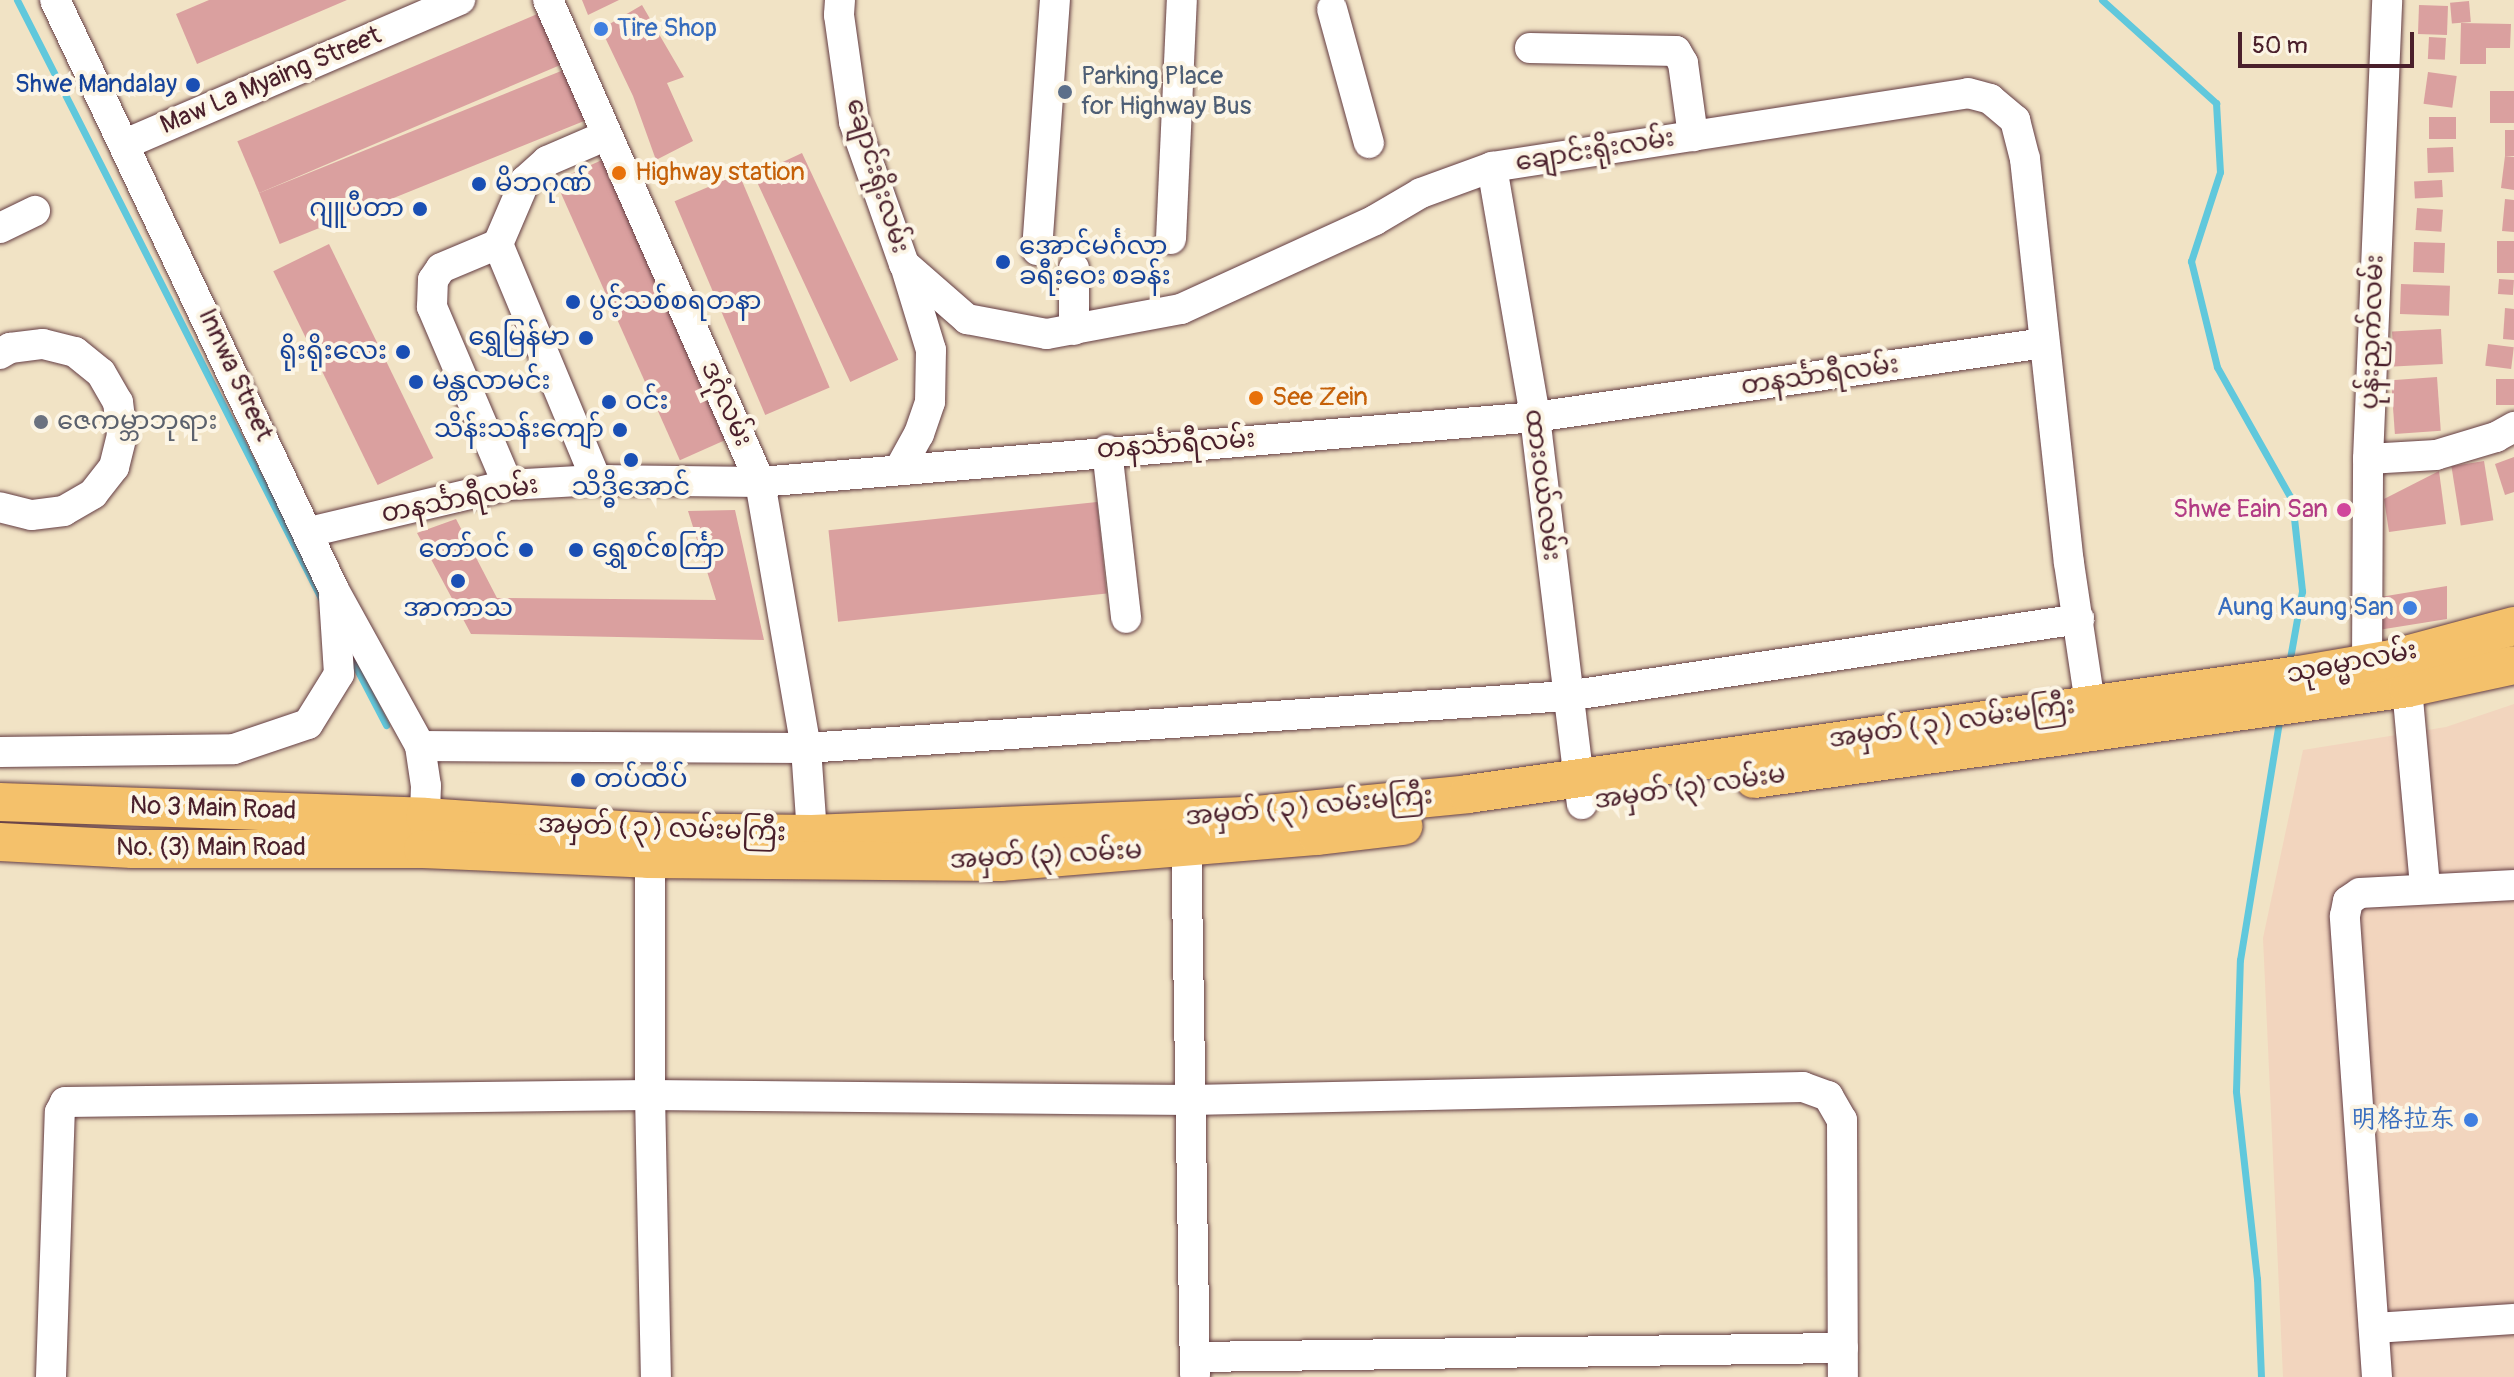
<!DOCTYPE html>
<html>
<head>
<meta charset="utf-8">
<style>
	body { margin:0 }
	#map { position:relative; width:2514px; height:1377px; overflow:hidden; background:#f1e3c5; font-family:Pangolin,"LXGW WenKai TC","Noto Sans Myanmar",sans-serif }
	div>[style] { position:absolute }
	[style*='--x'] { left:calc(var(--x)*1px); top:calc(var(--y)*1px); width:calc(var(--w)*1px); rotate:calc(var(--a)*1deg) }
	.built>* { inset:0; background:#f2d5be }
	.stream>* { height:7px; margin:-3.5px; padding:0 3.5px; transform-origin:3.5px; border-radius:3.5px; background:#60c8dc }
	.building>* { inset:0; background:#daa09f; transform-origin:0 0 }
	.roads { filter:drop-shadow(0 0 2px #633c42) drop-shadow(0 0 2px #633c42) }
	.minor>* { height:30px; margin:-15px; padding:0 15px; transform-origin:15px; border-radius:15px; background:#fff }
	.major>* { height:38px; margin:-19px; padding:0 19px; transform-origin:19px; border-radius:19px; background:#f4c16b }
	.dots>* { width:22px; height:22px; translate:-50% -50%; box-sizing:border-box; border:4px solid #fcf5e5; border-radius:50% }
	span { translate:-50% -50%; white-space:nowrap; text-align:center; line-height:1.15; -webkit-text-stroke:8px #fcf5e5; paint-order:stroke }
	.shop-label { font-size:26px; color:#366cbe }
	.left { translate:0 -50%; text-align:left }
	.right { translate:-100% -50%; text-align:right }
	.service-label { font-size:26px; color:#4e5e75 }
	.street-label { font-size:26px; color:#4a1f2b }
	.transit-label { font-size:26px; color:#164399 }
	.food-label { font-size:26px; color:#c56008 }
	.worship-label { font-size:26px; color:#5b616d }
	.hotel-label { font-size:26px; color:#b23c85 }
	.scale { position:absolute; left:2238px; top:32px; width:176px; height:36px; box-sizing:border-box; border:4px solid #4a1f2b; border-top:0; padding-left:10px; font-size:24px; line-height:28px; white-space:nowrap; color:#4a1f2b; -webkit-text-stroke:6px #fcf5e5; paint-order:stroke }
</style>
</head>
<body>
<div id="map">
	<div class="built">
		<div style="clip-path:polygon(2514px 704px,2514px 1377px,2283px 1377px,2263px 938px,2303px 750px,2446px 727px)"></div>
	</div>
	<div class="stream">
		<div style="--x:17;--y:0;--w:675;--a:63.06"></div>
		<div style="--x:2102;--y:0;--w:154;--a:42.1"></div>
		<div style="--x:2216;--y:103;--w:69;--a:86.7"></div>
		<div style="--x:2220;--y:172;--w:94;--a:108"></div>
		<div style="--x:2191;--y:261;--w:109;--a:76.2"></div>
		<div style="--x:2217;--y:367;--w:153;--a:60.6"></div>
		<div style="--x:2292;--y:500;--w:92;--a:83.7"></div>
		<div style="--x:2302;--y:591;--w:74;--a:100.1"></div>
		<div style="--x:350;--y:656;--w:78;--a:62.4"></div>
		<div style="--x:2261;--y:1377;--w:98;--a:-92.3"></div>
		<div style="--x:2257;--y:1279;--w:189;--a:-96.4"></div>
		<div style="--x:2236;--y:1091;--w:131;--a:-88.3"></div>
		<div style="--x:2240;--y:960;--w:247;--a:-80.7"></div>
	</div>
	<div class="building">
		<div style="clip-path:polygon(209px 0,347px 0,197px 64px,176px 14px)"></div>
		<div style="clip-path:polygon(582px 0,619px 0,588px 15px)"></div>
		<div style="left:2469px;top:1px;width:21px;height:19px;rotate:85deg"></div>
		<div style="clip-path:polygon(642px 5px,684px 77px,667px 83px,693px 141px,656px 160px,633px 96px,601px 29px)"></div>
		<div style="left:2419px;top:5px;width:29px;height:29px;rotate:2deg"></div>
		<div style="left:542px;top:12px;width:56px;height:331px;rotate:67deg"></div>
		<div style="clip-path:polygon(2461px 23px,2511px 24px,2510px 48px,2486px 48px,2486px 64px,2460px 64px)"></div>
		<div style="left:2429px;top:37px;width:17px;height:22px;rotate:3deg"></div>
		<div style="left:566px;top:69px;width:55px;height:331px;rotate:68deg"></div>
		<div style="left:2428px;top:72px;width:29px;height:32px;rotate:8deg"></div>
		<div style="left:2490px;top:91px;width:24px;height:32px"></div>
		<div style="left:2429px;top:117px;width:27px;height:22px"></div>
		<div style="left:2505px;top:130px;width:9px;height:26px"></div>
		<div style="left:2453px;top:147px;width:25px;height:26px;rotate:88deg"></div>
		<div style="left:802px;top:153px;width:228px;height:53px;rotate:65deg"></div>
		<div style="clip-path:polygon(2505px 156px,2514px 157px,2514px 190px,2501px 188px)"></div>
		<div style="left:602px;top:160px;width:306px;height:51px;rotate:66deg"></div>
		<div style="left:739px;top:174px;width:232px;height:70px;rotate:67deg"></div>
		<div style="left:2442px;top:180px;width:17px;height:28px;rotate:87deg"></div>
		<div style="clip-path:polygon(2505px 199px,2514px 200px,2514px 232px,2502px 231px)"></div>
		<div style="left:2417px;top:208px;width:26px;height:22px;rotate:4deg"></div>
		<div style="left:2497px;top:241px;width:17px;height:32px"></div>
		<div style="left:2414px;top:242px;width:31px;height:30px;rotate:2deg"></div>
		<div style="left:329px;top:244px;width:238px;height:62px;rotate:64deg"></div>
		<div style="left:2499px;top:279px;width:15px;height:15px;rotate:4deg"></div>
		<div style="left:2401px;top:284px;width:49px;height:30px;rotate:2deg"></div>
		<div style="clip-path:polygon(2505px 308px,2514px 309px,2514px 340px,2503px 339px)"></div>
		<div style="left:2441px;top:329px;width:35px;height:49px;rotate:87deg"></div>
		<div style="left:2488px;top:344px;width:26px;height:22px;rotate:7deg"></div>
		<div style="left:2437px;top:377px;width:54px;height:46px;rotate:86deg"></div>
		<div style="left:2514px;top:379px;width:26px;height:18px;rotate:90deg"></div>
		<div style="clip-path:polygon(2514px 457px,2514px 492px,2505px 495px,2495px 464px)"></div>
		<div style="left:2484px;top:461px;width:60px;height:33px;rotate:81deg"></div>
		<div style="clip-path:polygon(2439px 471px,2446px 524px,2389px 532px,2384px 499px)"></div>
		<div style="left:1097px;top:502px;width:92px;height:270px;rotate:84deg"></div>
		<div style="clip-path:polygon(735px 510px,764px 640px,471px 634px,417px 533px,456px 519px,497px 598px,716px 600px,688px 511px)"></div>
		<div style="clip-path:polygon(2447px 586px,2447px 619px,2372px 631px,2374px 598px)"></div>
	</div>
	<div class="roads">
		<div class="minor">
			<div style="--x:55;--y:0;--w:653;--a:64.69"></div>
			<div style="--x:334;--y:590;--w:178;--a:61.1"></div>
			<div style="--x:420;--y:746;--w:40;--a:81.5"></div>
			<div style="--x:426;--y:786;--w:51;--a:92.2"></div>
			<div style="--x:548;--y:0;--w:527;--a:66.26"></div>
			<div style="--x:760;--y:482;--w:270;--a:80.2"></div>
			<div style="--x:806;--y:748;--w:86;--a:86"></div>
			<div style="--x:840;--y:0;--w:15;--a:94"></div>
			<div style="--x:839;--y:15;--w:108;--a:82"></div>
			<div style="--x:854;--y:122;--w:151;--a:70.6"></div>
			<div style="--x:904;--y:264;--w:84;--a:41.1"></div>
			<div style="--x:967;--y:319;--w:81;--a:10.6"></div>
			<div style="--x:1047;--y:334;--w:136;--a:-10.6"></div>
			<div style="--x:1181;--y:309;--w:213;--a:-24.6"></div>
			<div style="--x:1375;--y:220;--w:53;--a:-30.4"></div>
			<div style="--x:1421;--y:193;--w:76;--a:-20.1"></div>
			<div style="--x:1492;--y:167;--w:482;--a:-8.8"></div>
			<div style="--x:1968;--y:93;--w:23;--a:15"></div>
			<div style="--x:1990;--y:99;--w:33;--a:40"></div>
			<div style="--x:2015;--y:120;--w:40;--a:75.6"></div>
			<div style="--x:2025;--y:159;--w:406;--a:83.8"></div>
			<div style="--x:2069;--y:563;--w:163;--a:81.5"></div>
			<div style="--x:1332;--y:9;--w:139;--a:74.6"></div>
			<div style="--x:1530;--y:48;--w:146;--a:1.2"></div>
			<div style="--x:1676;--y:51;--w:14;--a:60"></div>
			<div style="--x:1683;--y:63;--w:74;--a:82.2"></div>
			<div style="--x:125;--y:144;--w:365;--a:-23.3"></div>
			<div style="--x:1492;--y:167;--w:254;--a:80.2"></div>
			<div style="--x:1535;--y:417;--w:390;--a:83.1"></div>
			<div style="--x:0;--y:228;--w:39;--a:-26"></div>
			<div style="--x:1171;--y:239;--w:239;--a:-87.4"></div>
			<div style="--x:498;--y:244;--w:69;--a:-66.8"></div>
			<div style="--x:525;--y:181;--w:30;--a:-42"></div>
			<div style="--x:547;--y:161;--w:65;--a:-23.4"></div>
			<div style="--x:1037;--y:250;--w:251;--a:-85.9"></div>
			<div style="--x:1074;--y:268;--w:62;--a:90"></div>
			<div style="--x:0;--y:354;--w:12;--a:-31"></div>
			<div style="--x:10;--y:348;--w:33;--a:-7"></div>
			<div style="--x:43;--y:344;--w:33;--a:14"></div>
			<div style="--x:75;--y:352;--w:33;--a:39"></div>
			<div style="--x:101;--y:373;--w:34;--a:60"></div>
			<div style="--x:118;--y:402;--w:33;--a:83"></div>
			<div style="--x:122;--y:435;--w:33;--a:104"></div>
			<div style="--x:114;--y:467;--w:34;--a:128"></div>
			<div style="--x:93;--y:494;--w:34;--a:150"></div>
			<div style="--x:64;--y:511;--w:33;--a:173"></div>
			<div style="--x:31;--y:515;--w:32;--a:-166"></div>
			<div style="--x:1107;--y:450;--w:169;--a:83.5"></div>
			<div style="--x:2368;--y:459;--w:68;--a:-3.4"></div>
			<div style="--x:2436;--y:455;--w:63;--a:-16.7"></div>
			<div style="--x:2496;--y:437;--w:21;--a:-29"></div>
			<div style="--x:900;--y:468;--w:39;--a:-61"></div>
			<div style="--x:919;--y:434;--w:34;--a:-71"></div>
			<div style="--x:930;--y:402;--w:52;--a:-88.9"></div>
			<div style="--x:931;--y:350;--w:89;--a:-107"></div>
			<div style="--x:508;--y:485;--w:194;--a:-113.1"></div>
			<div style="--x:432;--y:307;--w:27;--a:-88"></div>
			<div style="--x:433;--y:280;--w:14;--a:-56"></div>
			<div style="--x:441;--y:268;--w:62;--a:-22.8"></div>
			<div style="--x:498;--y:244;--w:256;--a:67.4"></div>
			<div style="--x:309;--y:532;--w:204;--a:-13.3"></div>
			<div style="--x:508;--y:485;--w:88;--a:-3.3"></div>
			<div style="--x:596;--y:480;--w:164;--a:0.7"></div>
			<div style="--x:760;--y:482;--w:778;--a:-4.79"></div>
			<div style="--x:1535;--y:417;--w:514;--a:-8.27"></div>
			<div style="--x:2367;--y:664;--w:205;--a:-89.7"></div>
			<div style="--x:2368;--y:459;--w:459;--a:-87.6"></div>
			<div style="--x:2405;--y:666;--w:222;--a:84.8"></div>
			<div style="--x:420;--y:746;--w:386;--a:0.3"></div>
			<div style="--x:806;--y:748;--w:763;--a:-3.91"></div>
			<div style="--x:1567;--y:696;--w:518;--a:-8.55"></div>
			<div style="--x:0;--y:752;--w:234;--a:-0.7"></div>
			<div style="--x:234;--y:749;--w:78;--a:-18.7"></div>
			<div style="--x:308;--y:724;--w:59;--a:-58.2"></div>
			<div style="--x:339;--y:674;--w:78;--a:-93.7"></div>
			<div style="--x:1186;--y:827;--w:548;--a:89.06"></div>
			<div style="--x:650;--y:839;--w:256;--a:90"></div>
			<div style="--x:650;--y:1095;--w:282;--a:88.8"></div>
			<div style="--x:2374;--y:1328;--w:140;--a:-3.7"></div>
			<div style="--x:1195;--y:1357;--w:648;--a:-0.8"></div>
			<div style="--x:51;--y:1377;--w:265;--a:-88.1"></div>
			<div style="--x:60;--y:1112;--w:11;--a:-63"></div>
			<div style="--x:65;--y:1102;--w:585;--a:-0.69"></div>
			<div style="--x:650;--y:1095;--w:541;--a:0.53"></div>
			<div style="--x:1191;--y:1100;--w:612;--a:-1.22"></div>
			<div style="--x:1803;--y:1087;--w:27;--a:20"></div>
			<div style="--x:1828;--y:1096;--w:28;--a:60"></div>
			<div style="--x:1842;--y:1120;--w:257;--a:89.8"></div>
			<div style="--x:2377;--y:1377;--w:462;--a:-94"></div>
			<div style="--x:2345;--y:916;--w:15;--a:-79"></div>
			<div style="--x:2348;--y:901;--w:14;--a:-34"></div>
			<div style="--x:2360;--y:893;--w:154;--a:-3"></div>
		</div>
		<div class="major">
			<div style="--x:1754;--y:779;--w:660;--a:-7.92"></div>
			<div style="--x:2408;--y:688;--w:108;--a:-12.2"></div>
			<div style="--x:0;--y:802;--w:425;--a:2"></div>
			<div style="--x:425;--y:817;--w:226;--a:3.8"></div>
			<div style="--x:651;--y:832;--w:161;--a:0.7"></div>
			<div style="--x:812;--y:834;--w:433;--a:-2.4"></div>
			<div style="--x:1245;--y:816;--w:224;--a:-5.6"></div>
			<div style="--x:1468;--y:794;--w:839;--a:-8.15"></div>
			<div style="--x:2299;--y:675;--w:89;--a:-9.7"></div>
			<div style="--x:2387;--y:660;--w:131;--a:-15"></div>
			<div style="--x:0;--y:842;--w:132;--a:3"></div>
			<div style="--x:132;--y:849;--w:291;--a:0"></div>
			<div style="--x:423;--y:849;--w:225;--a:2.5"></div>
			<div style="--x:648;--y:859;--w:352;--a:0.5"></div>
			<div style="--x:1000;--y:862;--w:319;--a:-4.7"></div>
			<div style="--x:1318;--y:836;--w:86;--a:-6.7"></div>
		</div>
	</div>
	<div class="dots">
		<div style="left:601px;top:29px;background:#3f7fe0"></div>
		<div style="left:193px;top:85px;background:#1a4fb4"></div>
		<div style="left:1065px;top:92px;background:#5c6f8a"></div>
		<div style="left:619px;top:173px;background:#e8710a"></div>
		<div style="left:479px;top:184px;background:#1a4fb4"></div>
		<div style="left:420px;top:209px;background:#1a4fb4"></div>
		<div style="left:1003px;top:262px;background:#1a4fb4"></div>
		<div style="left:573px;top:302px;background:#1a4fb4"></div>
		<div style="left:586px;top:338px;background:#1a4fb4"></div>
		<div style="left:403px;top:352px;background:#1a4fb4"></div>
		<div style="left:416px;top:382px;background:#1a4fb4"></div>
		<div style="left:1256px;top:398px;background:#e8710a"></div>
		<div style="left:609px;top:402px;background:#1a4fb4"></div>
		<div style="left:41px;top:422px;background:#6b7280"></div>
		<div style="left:620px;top:430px;background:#1a4fb4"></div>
		<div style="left:631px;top:460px;background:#1a4fb4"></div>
		<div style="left:2344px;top:510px;background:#d1479c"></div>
		<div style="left:526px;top:550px;background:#1a4fb4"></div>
		<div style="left:576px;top:550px;background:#1a4fb4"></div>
		<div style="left:458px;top:581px;background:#1a4fb4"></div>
		<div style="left:2410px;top:608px;background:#3f7fe0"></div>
		<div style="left:578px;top:780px;background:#1a4fb4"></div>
		<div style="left:2471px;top:1120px;background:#3f7fe0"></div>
	</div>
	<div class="shop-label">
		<span class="left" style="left:617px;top:29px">Tire Shop</span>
		<span class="right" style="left:2394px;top:608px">Aung Kaung San</span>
		<span class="right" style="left:2455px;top:1120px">明格拉东</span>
	</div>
	<div class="service-label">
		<span class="left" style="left:1081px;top:92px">Parking Place<br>for Highway Bus</span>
	</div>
	<div class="street-label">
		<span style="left:271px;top:81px;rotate:-23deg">Maw La Myaing Street</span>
		<span style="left:1595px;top:151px;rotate:-9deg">ချောင်းရိုးလမ်း</span>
		<span style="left:877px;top:176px;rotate:73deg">ချောင်းရိုးလမ်း</span>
		<span style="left:2373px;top:332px;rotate:-88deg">ပုန်းညှက်လမ်း</span>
		<span style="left:235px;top:375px;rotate:65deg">Innwa Street</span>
		<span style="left:1820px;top:376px;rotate:-8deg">တနင်္သာရီလမ်း</span>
		<span style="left:726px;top:404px;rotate:66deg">ဒဂုံလမ်း</span>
		<span style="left:1176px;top:445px;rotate:-4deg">တနင်္သာရီလမ်း</span>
		<span style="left:1542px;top:485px;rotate:83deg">ထားဝယ်လမ်း</span>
		<span style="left:460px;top:500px;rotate:-11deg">တနင်္သာရီလမ်း</span>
		<span style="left:2352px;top:663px;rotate:-11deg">သုဓမ္မာလမ်း</span>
		<span style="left:1952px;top:723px;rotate:-8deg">အမှတ် ( ၃ ) လမ်းမကြီး</span>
		<span style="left:1690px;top:788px;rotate:-8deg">အမှတ် (၃) လမ်းမ</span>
		<span style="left:1309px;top:807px;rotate:-5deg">အမှတ် ( ၃ ) လမ်းမကြီး</span>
		<span style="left:213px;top:809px;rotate:2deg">No 3 Main Road</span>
		<span style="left:662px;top:829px;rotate:2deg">အမှတ် ( ၃ ) လမ်းမကြီး</span>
		<span style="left:211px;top:848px">No. (3) Main Road</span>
		<span style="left:1046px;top:856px;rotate:-3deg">အမှတ် (၃) လမ်းမ</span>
	</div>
	<div class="transit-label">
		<span class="right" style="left:177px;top:85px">Shwe Mandalay</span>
		<span class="left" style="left:495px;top:184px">မိဘဂုဏ်</span>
		<span class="right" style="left:404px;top:209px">ဂျူပီတာ</span>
		<span class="left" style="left:1019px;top:262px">အောင်မင်္ဂလာ<br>ခရီးဝေး စခန်း</span>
		<span class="left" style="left:589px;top:302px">ပွင့်သစ်စရတနာ</span>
		<span class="right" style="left:570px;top:338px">ရွှေမြန်မာ</span>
		<span class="right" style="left:387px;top:352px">ရိုးရိုးလေး</span>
		<span class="left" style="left:432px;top:382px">မန္တလာမင်း</span>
		<span class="left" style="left:625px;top:402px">ဝင်း</span>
		<span class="right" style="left:604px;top:430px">သိန်းသန်းကျော်</span>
		<span style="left:631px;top:488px">သိဒ္ဓိအောင်</span>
		<span class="right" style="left:510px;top:550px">တော်ဝင်</span>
		<span class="left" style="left:592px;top:550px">ရွှေစင်စင်္ကြာ</span>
		<span style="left:458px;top:609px">အာကာသ</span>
		<span class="left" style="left:594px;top:780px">တပ်ထိပ်</span>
	</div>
	<div class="food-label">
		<span class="left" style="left:635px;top:173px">Highway station</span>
		<span class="left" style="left:1272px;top:398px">See Zein</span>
	</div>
	<div class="worship-label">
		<span class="left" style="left:57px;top:422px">ဇေကမ္ဘာဘုရား</span>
	</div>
	<div class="hotel-label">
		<span class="right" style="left:2328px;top:510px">Shwe Eain San</span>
	</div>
	<div class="scale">50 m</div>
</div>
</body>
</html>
